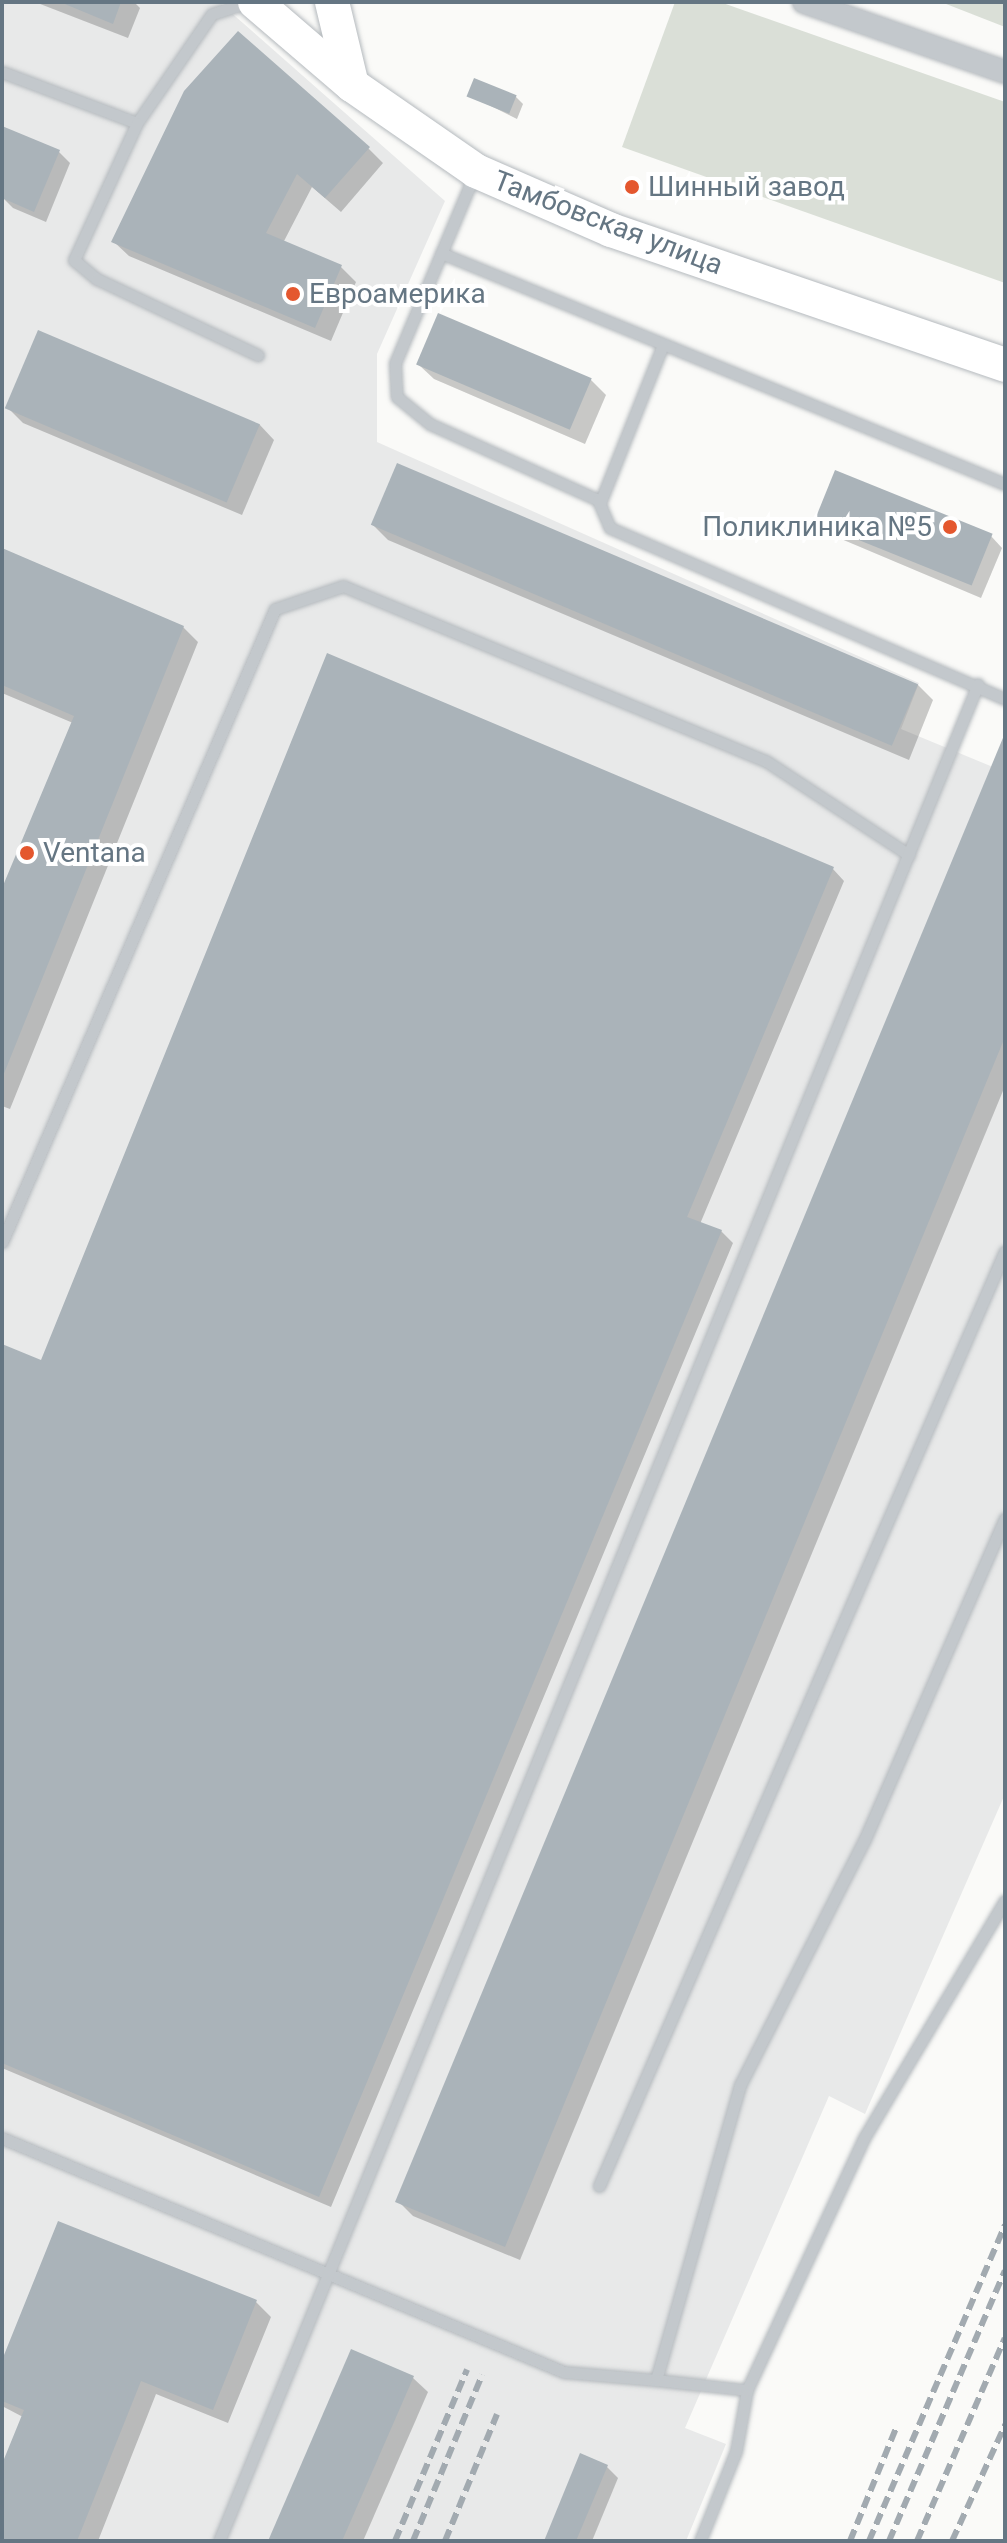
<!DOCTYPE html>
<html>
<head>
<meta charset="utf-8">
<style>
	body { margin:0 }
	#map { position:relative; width:1007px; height:2543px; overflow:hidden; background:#fafaf8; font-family:Roboto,sans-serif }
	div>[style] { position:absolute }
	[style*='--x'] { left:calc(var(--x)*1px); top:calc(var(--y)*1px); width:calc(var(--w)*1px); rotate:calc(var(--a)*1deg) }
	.built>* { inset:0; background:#e8e9e9 }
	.green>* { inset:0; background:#dadfd7 }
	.shadow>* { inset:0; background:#0003 }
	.building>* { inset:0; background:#aab3b9; transform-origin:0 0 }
	.roads { filter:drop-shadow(0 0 2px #b5babe) drop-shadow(0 0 2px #b5babe) }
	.service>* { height:11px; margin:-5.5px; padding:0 5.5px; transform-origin:5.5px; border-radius:5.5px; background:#c3c8cc }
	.minor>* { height:22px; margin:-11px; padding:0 11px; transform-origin:11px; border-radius:11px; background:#c3c8cc }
	.primary>* { height:34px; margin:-17px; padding:0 17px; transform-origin:17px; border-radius:17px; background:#fff }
	.rail>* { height:6px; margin-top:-3px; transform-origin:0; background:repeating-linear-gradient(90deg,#a2aab0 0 12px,transparent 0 18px) }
	.dots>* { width:22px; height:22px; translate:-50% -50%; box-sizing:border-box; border:4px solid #fff; border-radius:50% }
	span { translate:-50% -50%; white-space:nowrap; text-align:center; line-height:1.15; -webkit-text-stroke:8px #fff; paint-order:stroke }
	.poi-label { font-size:28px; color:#657683 }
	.left { translate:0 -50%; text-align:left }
	.right { translate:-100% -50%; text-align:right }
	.street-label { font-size:28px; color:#657683 }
	.frame { position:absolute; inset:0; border:4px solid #657683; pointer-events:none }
</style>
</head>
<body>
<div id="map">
	<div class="built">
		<div style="clip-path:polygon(2px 2px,219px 2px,445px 201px,377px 354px,377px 442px,919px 683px,901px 729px,1005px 772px,1005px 1794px,865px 2114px,829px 2096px,685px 2428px,726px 2444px,686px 2541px,2px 2541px)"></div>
	</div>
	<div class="green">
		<div style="clip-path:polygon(675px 2px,720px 2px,1005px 102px,1005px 283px,622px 147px)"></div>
		<div style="clip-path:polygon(941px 2px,1005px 2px,1005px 27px)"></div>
	</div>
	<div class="shadow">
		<div style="clip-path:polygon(35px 2px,134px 2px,140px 8px,128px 38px)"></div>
		<div style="clip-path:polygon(186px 92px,368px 148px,383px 163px,341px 212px,312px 187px,283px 243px,341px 267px,356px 282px,331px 341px,129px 256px,113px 241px)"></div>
		<div style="clip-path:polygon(469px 95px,516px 97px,523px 104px,517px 119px)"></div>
		<div style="clip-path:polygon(2px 128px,59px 152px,70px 163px,46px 222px,13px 208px,2px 197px)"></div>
		<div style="clip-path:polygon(418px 364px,591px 380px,606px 395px,585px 444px,434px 379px)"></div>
		<div style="clip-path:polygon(8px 408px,259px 424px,274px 440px,242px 515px,23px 423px)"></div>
		<div style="clip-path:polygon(398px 465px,918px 685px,933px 700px,909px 760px,388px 540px,373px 525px)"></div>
		<div style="clip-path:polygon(815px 522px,991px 536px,1002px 548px,981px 598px,827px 533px)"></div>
		<div style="clip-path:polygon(2px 550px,183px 627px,198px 642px,10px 1109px,2px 1106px,2px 894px,73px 723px,2px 693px)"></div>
		<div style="clip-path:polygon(1005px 774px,1005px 1086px,520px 2260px,413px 2216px,398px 2201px)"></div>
		<div style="clip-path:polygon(833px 869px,844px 881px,700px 1224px,721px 1231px,733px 1243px,331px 2207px,2px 2068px,2px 1347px,42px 1362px)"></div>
		<div style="clip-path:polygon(256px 2302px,271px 2317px,228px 2423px,156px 2394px,98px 2541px,2px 2541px,2px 2470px,23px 2417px,2px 2406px,2px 2366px)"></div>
		<div style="clip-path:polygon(412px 2377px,428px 2392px,363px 2541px,271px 2541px)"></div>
		<div style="clip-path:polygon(606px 2466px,618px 2478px,592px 2541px,546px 2541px)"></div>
	</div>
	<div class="building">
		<div style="clip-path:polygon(60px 2px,121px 2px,113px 24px)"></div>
		<div style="clip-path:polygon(238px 31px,370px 147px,325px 198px,297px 174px,266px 233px,342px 265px,315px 328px,111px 242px,184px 91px)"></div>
		<div style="left:474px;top:78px;width:46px;height:20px;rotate:22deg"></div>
		<div style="clip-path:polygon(2px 126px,60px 150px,34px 212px,2px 198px)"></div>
		<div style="left:438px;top:313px;width:167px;height:56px;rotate:23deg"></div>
		<div style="left:38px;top:330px;width:241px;height:85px;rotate:23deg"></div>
		<div style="left:397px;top:463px;width:566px;height:67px;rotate:23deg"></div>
		<div style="left:835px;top:470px;width:170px;height:56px;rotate:22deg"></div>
		<div style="clip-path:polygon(2px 548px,184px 626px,3px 1076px,2px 888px,74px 716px,2px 685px)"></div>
		<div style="clip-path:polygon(327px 653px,834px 867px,687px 1217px,722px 1230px,319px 2197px,2px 2063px,2px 1344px,41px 1360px)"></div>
		<div style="clip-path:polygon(1005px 733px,1005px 1037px,505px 2247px,395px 2202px)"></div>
		<div style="clip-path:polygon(58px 2221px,257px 2300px,213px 2410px,141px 2381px,77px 2541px,2px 2541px,2px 2464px,24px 2410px,2px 2401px,2px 2360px)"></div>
		<div style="clip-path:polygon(351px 2349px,414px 2376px,342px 2541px,268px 2541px)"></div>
		<div style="clip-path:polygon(580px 2453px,608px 2465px,576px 2541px,544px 2541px)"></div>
	</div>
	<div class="roads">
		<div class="service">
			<div style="--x:2;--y:72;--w:144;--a:20.7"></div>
			<div style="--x:137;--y:123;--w:132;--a:-55.5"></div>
			<div style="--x:212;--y:14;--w:39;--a:-18"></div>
			<div style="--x:137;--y:123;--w:151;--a:114.7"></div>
			<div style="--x:74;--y:260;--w:30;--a:40"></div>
			<div style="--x:97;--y:279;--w:178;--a:25.3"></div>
			<div style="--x:475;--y:173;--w:206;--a:112.8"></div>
			<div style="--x:395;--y:363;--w:34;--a:87"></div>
			<div style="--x:397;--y:397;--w:43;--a:39.3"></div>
			<div style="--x:430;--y:424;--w:184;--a:24.3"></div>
			<div style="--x:598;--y:500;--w:30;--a:67"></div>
			<div style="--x:610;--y:528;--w:430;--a:23.4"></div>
			<div style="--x:441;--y:253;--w:609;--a:22.27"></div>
			<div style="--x:600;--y:503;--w:170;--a:-68.3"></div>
			<div style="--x:2;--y:1242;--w:689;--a:-66.67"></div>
			<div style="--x:275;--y:609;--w:72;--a:-18.7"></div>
			<div style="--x:343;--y:586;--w:458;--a:22.5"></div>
			<div style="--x:766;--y:761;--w:171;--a:33.3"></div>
			<div style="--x:2;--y:2138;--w:609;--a:22.61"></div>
			<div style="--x:564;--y:2372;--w:92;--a:5"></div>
			<div style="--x:656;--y:2380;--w:307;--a:-74.1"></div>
			<div style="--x:740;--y:2085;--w:274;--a:-63.1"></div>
			<div style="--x:864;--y:1841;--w:352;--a:-66.4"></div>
			<div style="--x:599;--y:2186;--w:1019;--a:-66.53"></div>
			<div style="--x:656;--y:2380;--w:92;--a:6.3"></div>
			<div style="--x:219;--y:2541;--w:2006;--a:-67.77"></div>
			<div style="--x:700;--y:2541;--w:97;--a:-68.2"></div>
			<div style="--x:736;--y:2451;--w:62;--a:-79.8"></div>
			<div style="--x:747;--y:2390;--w:278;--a:-65.1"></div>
			<div style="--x:864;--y:2138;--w:276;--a:-59.3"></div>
		</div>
		<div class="minor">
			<div style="--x:804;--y:2;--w:213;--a:19.2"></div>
		</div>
		<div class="primary">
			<div style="--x:255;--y:2;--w:128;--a:40.6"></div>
			<div style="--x:352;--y:85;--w:151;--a:34.7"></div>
			<div style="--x:476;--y:171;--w:147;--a:23.6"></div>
			<div style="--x:611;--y:230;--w:416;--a:18.9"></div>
			<div style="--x:332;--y:2;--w:85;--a:76.5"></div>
		</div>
	</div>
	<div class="rail">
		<div style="--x:395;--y:2541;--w:186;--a:-67.2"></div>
		<div style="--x:413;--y:2541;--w:180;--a:-67.4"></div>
		<div style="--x:445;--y:2541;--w:137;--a:-67.7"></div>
		<div style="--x:850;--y:2541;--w:124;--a:-67.8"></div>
		<div style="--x:869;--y:2541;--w:344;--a:-66.7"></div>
		<div style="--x:889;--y:2541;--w:294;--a:-66.8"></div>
		<div style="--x:917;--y:2541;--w:221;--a:-66.6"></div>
		<div style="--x:952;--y:2541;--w:128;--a:-65.4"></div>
	</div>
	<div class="dots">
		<div style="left:632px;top:187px;background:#e4572e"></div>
		<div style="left:293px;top:294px;background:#e4572e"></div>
		<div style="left:950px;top:527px;background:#e4572e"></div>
		<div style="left:27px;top:853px;background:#e4572e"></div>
	</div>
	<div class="poi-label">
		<span class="left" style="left:648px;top:187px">Шинный завод</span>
		<span class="left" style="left:309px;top:294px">Евроамерика</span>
		<span class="right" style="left:932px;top:527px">Поликлиника №5</span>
		<span class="left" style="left:43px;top:853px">Ventana</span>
	</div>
	<div class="street-label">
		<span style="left:608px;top:223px;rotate:21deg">Тамбовская улица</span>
	</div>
	<div class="frame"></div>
</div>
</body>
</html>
